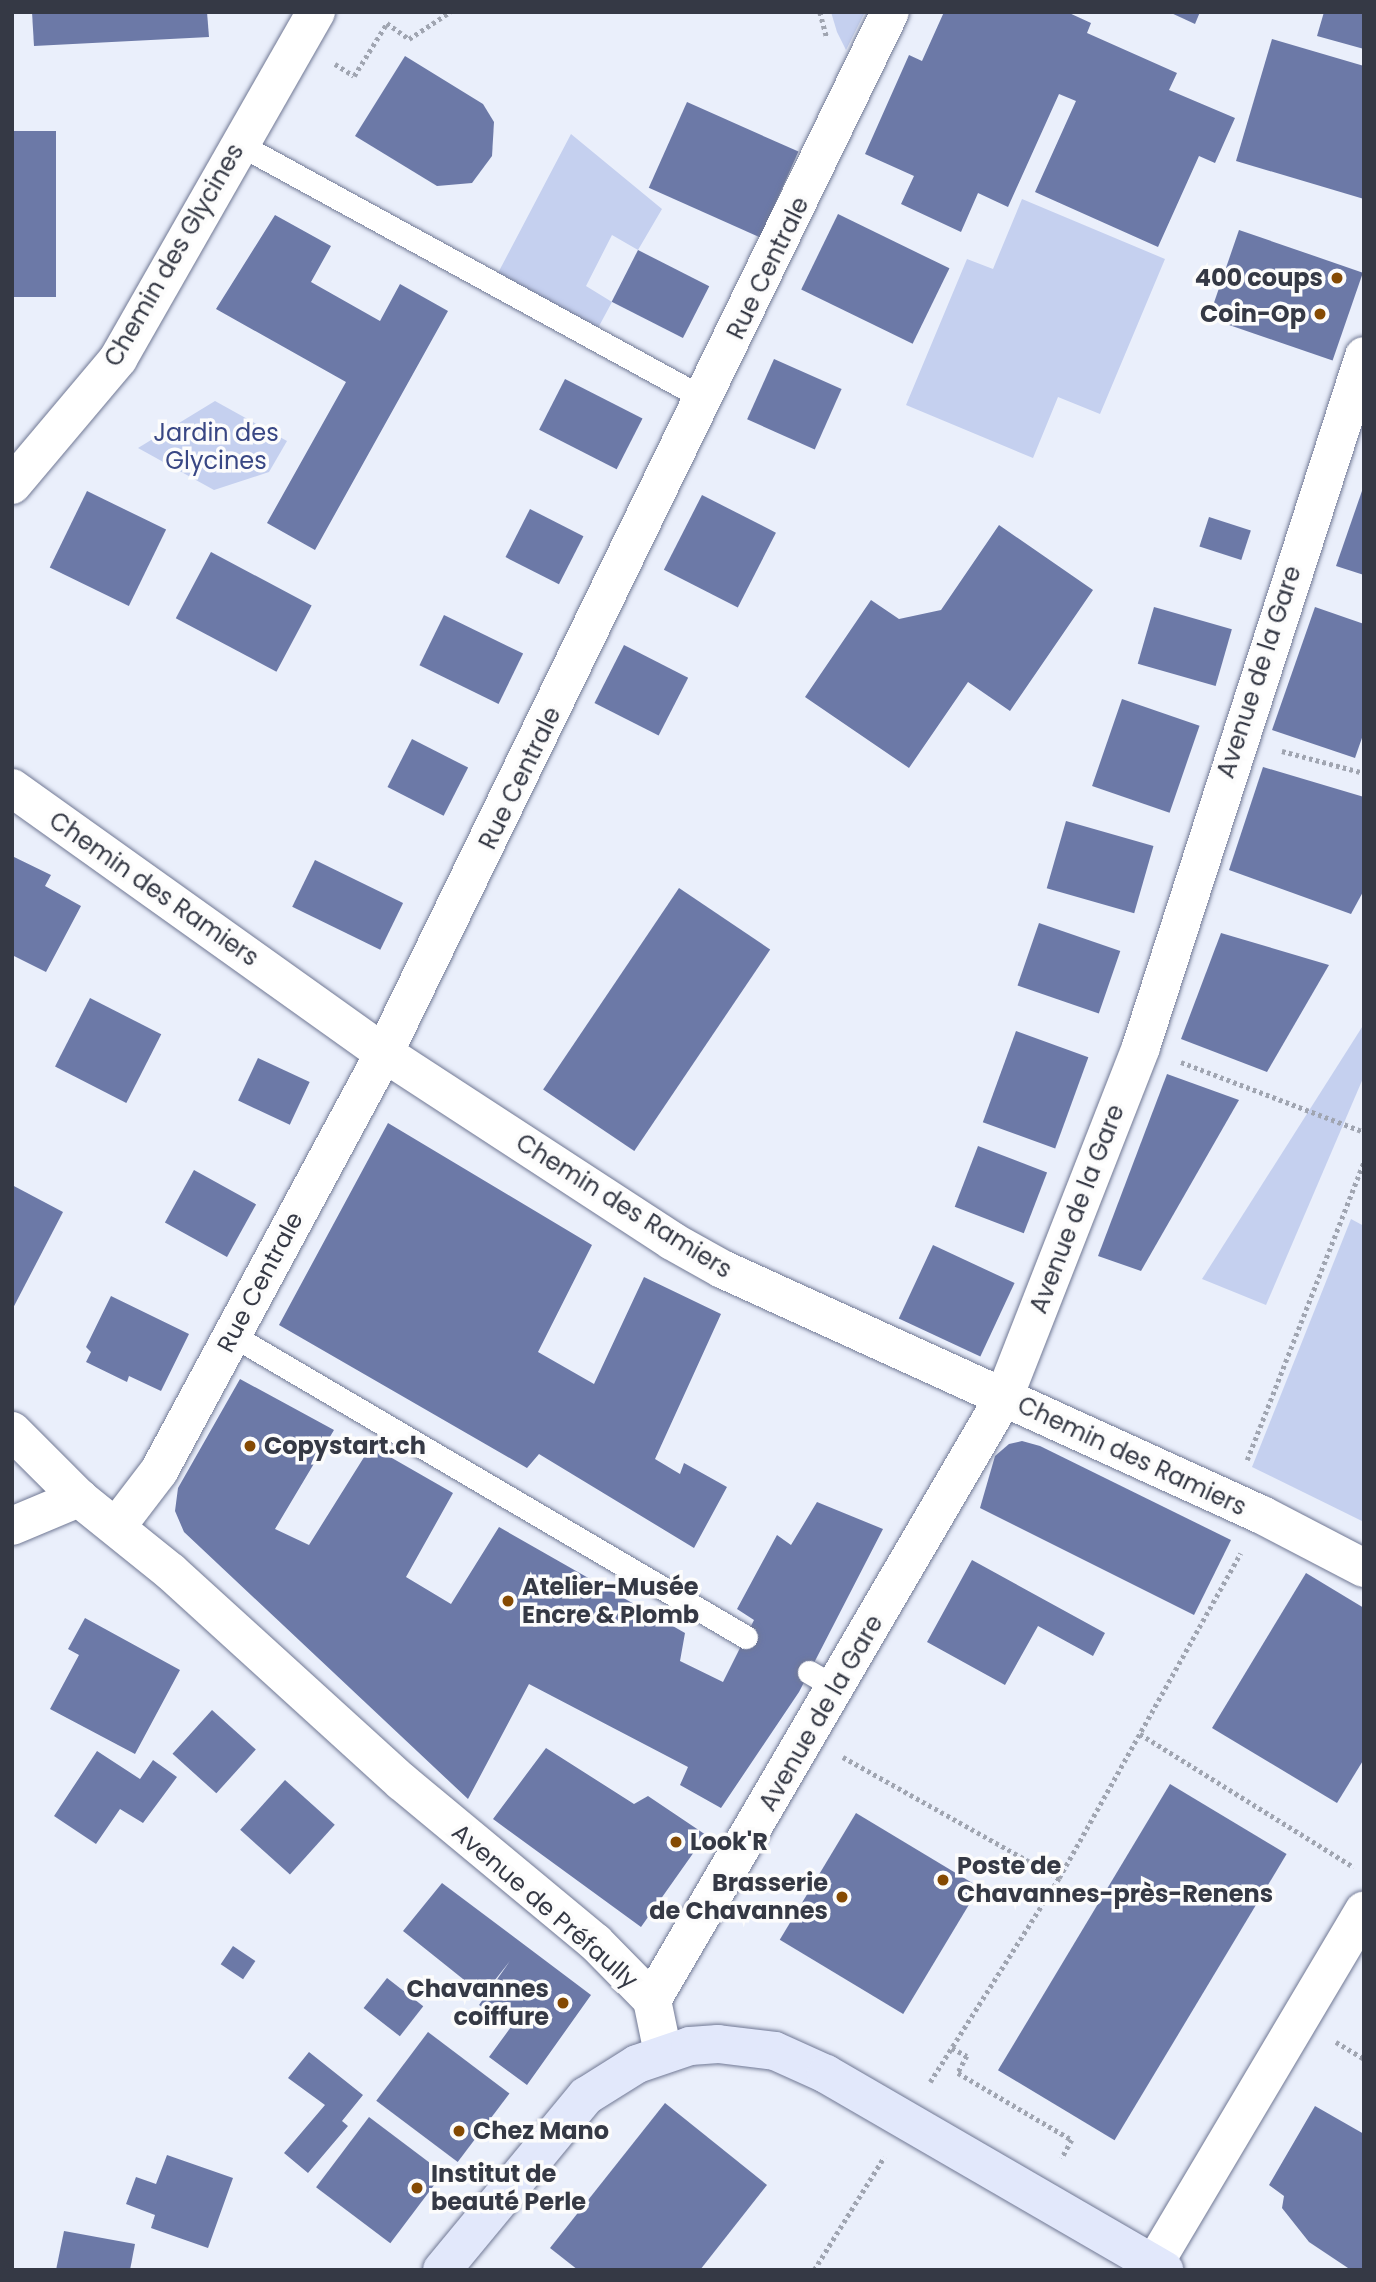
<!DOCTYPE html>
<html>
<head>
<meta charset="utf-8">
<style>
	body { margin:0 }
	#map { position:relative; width:1376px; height:2282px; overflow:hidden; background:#eaeffb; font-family:Poppins,sans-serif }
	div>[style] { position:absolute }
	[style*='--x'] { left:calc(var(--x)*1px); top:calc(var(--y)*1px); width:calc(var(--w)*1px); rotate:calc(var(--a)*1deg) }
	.green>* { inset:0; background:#c5d0ef }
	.building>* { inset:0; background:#6c79a7; transform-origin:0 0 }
	.path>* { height:4.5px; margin-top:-2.25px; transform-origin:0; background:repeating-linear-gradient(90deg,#a0a5b1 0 3.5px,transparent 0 7px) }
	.roads { filter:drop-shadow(0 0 2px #707894) drop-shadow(0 0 2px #707894) }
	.lane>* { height:23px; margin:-11.5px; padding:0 11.5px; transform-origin:11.5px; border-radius:11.5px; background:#fff }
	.street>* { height:38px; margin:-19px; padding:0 19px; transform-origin:19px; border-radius:19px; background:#fff }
	.secondary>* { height:38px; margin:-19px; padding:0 19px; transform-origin:19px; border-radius:19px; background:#e2e8fb }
	.dots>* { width:19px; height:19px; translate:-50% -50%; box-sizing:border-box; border:4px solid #fcfcfc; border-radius:50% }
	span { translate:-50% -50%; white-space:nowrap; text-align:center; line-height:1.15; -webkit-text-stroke:7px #fcfcfc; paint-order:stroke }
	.street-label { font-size:24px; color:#353945 }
	.poi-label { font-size:24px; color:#353945; font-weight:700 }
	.right { translate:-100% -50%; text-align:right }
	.left { translate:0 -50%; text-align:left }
	.park-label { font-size:24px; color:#394784 }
	.frame { position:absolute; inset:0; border:14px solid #353945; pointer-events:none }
</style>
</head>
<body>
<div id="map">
	<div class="green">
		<div style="clip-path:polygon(831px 12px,865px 12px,846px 50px,837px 32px)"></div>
		<div style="clip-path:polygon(571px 134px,662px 209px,638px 250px,612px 235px,586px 286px,612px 302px,598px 328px,498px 273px)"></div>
		<div style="clip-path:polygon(1022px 199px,1165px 259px,1100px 414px,1058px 397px,1033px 458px,906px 405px,967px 259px,993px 269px)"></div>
		<div style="clip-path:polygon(215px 401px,287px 441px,269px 472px,214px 490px,138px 448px)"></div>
		<div style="clip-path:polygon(1364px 1024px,1364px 1076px,1266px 1305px,1202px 1279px)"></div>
		<div style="clip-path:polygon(1351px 1219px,1364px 1226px,1364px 1522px,1252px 1467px)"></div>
	</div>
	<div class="building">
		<div style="clip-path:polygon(32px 12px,207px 12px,209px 37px,34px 46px)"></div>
		<div style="clip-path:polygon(944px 12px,1067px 12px,1091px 23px,1087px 33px,1177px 73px,1169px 90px,1235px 118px,1215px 163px,1199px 156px,1158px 247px,1035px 192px,1076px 101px,1059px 94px,1008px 207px,978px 193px,961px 232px,901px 204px,914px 176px,865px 154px,909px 55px,922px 61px)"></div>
		<div style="clip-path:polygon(1169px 12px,1200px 12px,1195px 24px)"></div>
		<div style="clip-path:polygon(1324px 12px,1364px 12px,1364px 49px,1317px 36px)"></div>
		<div style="clip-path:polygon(1272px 39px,1364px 66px,1364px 199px,1236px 161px)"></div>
		<div style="clip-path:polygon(405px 56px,483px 104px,494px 122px,492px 156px,472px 183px,437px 186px,355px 136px)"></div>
		<div style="left:687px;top:102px;width:122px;height:94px;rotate:24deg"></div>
		<div style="left:12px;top:131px;width:44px;height:166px"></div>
		<div style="left:838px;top:214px;width:124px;height:84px;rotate:26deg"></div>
		<div style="clip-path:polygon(275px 215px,331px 246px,311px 282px,380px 321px,400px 284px,448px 311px,315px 550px,267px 523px,346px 382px,216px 309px)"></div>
		<div style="left:1239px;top:230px;width:131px;height:93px;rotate:19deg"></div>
		<div style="left:638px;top:250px;width:80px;height:58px;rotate:27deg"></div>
		<div style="left:774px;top:359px;width:74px;height:66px;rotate:24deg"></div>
		<div style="left:565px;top:379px;width:87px;height:57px;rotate:27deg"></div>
		<div style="clip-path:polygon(1363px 488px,1364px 488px,1364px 575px,1336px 566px)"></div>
		<div style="left:87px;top:491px;width:88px;height:85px;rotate:26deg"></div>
		<div style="left:702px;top:495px;width:83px;height:84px;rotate:27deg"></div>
		<div style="left:530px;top:509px;width:60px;height:54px;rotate:27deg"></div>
		<div style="left:1209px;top:517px;width:44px;height:31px;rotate:18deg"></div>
		<div style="clip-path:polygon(999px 525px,1093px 590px,1010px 711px,968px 682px,909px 768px,805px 697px,871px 600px,899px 619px,941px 610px)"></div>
		<div style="left:211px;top:552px;width:114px;height:75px;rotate:28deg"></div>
		<div style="left:1154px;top:607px;width:81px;height:59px;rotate:16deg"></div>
		<div style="clip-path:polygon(1315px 607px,1364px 624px,1364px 732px,1355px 758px,1272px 730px)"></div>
		<div style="left:444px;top:615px;width:88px;height:56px;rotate:26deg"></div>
		<div style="left:624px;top:645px;width:72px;height:65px;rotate:27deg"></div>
		<div style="left:1122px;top:699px;width:82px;height:92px;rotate:19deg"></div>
		<div style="left:412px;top:739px;width:63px;height:54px;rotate:27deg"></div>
		<div style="clip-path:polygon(1263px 767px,1364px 797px,1364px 890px,1351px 914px,1229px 870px)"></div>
		<div style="left:1066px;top:821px;width:91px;height:70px;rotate:16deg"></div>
		<div style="clip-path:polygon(12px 856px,51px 875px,45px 886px,81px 906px,46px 972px,12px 955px)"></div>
		<div style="left:315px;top:860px;width:98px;height:52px;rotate:26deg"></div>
		<div style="left:679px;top:888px;width:110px;height:243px;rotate:34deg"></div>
		<div style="left:1039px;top:923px;width:86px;height:66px;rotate:19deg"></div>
		<div style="clip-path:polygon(1221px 933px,1329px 965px,1267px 1072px,1181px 1039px)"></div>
		<div style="left:90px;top:998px;width:80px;height:77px;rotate:27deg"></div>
		<div style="left:1016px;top:1031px;width:77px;height:97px;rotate:20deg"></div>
		<div style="left:258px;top:1058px;width:57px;height:47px;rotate:25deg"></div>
		<div style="clip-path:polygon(1167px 1074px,1239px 1100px,1141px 1271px,1098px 1256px)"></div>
		<div style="clip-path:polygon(388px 1123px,592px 1245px,538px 1352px,594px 1384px,644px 1277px,721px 1314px,655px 1459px,680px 1474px,684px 1463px,727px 1487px,694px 1548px,539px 1454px,527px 1468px,279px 1325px)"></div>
		<div style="left:978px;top:1146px;width:74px;height:65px;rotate:21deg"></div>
		<div style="left:194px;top:1170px;width:71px;height:60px;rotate:29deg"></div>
		<div style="clip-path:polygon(12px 1185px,63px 1212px,12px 1310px)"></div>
		<div style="left:933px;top:1245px;width:90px;height:81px;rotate:25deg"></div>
		<div style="clip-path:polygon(111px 1296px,189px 1334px,161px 1391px,129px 1376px,127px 1382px,86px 1362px,91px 1352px,86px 1347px)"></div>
		<div style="clip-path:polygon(240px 1379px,334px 1430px,275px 1529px,309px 1545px,371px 1446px,453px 1493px,406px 1577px,451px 1604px,499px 1527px,685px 1633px,680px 1661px,723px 1682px,754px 1620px,737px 1609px,777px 1535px,791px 1545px,817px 1502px,883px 1529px,799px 1692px,721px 1808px,680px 1785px,688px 1767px,529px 1684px,468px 1799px,184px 1532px,175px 1511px,178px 1488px)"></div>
		<div style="clip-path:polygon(1022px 1441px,1040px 1446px,1231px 1540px,1194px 1615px,980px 1508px,995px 1456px,1009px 1444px)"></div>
		<div style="clip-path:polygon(972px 1560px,1105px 1633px,1093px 1656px,1038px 1626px,1005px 1685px,927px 1642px)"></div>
		<div style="clip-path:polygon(1306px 1573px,1364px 1608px,1364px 1759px,1337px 1803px,1212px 1728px)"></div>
		<div style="clip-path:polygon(85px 1618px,180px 1670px,135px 1754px,50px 1709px,79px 1655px,68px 1649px)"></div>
		<div style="left:212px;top:1710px;width:59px;height:59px;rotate:42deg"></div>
		<div style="clip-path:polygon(546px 1748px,634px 1804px,648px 1796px,706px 1835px,641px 1927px,493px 1819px)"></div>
		<div style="clip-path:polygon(97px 1751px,140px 1779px,153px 1760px,177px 1777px,143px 1823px,120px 1809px,96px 1844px,54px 1816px)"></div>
		<div style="left:285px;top:1780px;width:67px;height:67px;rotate:42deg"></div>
		<div style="left:1170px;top:1784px;width:136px;height:334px;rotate:31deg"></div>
		<div style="left:856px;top:1813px;width:144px;height:148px;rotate:31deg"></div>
		<div style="clip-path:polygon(442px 1883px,591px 1995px,527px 2085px,489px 2057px,511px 2027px,479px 2005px,510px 1961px,483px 1995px,403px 1931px)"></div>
		<div style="left:233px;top:1946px;width:27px;height:22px;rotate:34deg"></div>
		<div style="left:387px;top:1978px;width:46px;height:38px;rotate:38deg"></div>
		<div style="left:428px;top:2032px;width:102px;height:86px;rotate:37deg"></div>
		<div style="clip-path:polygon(309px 2052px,363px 2095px,342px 2121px,348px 2126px,308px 2173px,284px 2153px,325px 2105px,288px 2078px)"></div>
		<div style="clip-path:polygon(665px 2103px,767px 2185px,700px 2270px,578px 2270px,550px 2248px)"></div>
		<div style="clip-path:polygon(1315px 2106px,1364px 2134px,1364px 2270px,1351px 2270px,1309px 2242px,1282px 2208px,1284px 2196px,1269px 2185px)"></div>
		<div style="left:369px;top:2117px;width:93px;height:88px;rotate:37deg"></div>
		<div style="clip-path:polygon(167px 2155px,233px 2178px,208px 2248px,151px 2228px,155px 2215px,126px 2204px,136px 2177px,156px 2184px)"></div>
		<div style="clip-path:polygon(64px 2231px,135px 2244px,130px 2270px,56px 2270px)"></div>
	</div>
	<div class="path">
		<div style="--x:820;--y:12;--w:27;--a:75"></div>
		<div style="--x:335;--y:64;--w:22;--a:32"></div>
		<div style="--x:354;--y:76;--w:62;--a:-58.1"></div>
		<div style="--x:387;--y:23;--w:27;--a:36"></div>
		<div style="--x:409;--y:39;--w:49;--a:-33.4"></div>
		<div style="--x:1282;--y:751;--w:85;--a:15"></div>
		<div style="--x:1181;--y:1062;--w:196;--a:20.9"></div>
		<div style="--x:1247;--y:1460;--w:321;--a:-68.6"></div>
		<div style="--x:1140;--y:1734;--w:252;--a:31.9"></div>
		<div style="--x:843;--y:1757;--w:248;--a:29.3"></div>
		<div style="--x:1336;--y:2042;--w:33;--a:31"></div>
		<div style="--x:952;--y:2048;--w:17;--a:28"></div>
		<div style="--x:967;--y:2056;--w:19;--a:118"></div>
		<div style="--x:958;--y:2073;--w:132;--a:30.4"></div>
		<div style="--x:1072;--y:2140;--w:21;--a:119"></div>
		<div style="--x:930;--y:2082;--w:241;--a:-57.7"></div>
		<div style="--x:1059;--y:1878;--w:372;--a:-60.8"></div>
		<div style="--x:814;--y:2270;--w:133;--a:-58.2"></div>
	</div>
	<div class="roads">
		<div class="lane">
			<div style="--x:239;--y:144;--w:531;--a:28.69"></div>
			<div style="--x:232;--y:1335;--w:596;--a:30.44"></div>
			<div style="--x:809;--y:1672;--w:32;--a:30"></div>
		</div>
		<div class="street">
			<div style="--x:12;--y:485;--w:165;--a:-49.9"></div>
			<div style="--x:118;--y:359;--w:400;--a:-60.3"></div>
			<div style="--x:12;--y:788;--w:457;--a:35.5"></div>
			<div style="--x:384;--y:1053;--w:344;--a:33.1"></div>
			<div style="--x:672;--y:1241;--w:57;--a:29.2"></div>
			<div style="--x:722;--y:1269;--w:593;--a:24.49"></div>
			<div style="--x:1262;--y:1515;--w:115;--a:27.5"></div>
			<div style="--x:12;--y:1431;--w:95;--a:45"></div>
			<div style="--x:79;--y:1498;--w:118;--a:38.8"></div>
			<div style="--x:171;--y:1572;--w:312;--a:42.3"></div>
			<div style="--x:402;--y:1782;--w:251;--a:39.7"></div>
			<div style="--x:595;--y:1942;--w:81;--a:45.5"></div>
			<div style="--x:652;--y:2000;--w:54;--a:78.3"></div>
			<div style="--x:12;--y:1526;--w:73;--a:-22.7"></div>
			<div style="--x:117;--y:1526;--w:69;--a:-52.6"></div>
			<div style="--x:159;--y:1471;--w:475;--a:-61.7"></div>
			<div style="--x:384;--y:1053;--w:1157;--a:-64.08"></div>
			<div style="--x:652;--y:2000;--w:698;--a:-59.73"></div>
			<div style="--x:1004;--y:1397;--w:376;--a:-68.6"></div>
			<div style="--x:1141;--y:1047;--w:726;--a:-72.11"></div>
			<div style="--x:1154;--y:2264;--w:411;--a:-59.3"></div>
		</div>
		<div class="secondary">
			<div style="--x:442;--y:2270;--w:226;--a:-50.4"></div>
			<div style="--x:586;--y:2096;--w:60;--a:-32.1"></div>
			<div style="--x:637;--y:2064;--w:56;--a:-18.8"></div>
			<div style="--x:690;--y:2046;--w:28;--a:-4"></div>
			<div style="--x:718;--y:2044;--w:57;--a:7"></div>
			<div style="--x:775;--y:2051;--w:56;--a:24.3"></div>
			<div style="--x:826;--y:2074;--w:391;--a:30.1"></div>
		</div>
	</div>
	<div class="dots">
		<div style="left:1337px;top:278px;background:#854a03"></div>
		<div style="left:1320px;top:314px;background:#854a03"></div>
		<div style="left:250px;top:1446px;background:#854a03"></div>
		<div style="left:508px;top:1601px;background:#854a03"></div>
		<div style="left:676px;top:1842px;background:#854a03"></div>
		<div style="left:943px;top:1880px;background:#854a03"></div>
		<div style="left:842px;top:1897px;background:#854a03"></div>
		<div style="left:563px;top:2003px;background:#854a03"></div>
		<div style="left:459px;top:2131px;background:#854a03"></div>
		<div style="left:417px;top:2188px;background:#854a03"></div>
	</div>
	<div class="street-label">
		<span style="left:174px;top:255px;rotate:-60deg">Chemin des Glycines</span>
		<span style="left:768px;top:268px;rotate:-64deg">Rue Centrale</span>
		<span style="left:1259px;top:672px;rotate:-72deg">Avenue de la Gare</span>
		<span style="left:520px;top:778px;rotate:-64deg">Rue Centrale</span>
		<span style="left:154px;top:889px;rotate:35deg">Chemin des Ramiers</span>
		<span style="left:624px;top:1206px;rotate:32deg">Chemin des Ramiers</span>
		<span style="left:1077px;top:1209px;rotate:-69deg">Avenue de la Gare</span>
		<span style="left:260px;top:1282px;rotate:-62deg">Rue Centrale</span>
		<span style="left:1132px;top:1456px;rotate:25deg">Chemin des Ramiers</span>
		<span style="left:821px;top:1713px;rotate:-60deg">Avenue de la Gare</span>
		<span style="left:545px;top:1906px;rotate:41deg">Avenue de Préfaully</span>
	</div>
	<div class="poi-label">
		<span class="right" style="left:1323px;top:278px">400 coups</span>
		<span class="right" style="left:1306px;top:314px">Coin-Op</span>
		<span class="left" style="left:264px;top:1446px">Copystart.ch</span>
		<span class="left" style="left:522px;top:1601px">Atelier-Musée<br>Encre &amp; Plomb</span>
		<span class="left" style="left:690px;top:1842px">Look'R</span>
		<span class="left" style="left:957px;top:1880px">Poste de<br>Chavannes-près-Renens</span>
		<span class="right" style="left:828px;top:1897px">Brasserie<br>de Chavannes</span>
		<span class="right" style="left:549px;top:2003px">Chavannes<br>coiffure</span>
		<span class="left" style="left:473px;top:2131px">Chez Mano</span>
		<span class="left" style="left:431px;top:2188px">Institut de<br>beauté Perle</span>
	</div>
	<div class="park-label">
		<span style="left:216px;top:447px">Jardin des<br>Glycines</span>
	</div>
	<div class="frame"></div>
</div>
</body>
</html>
